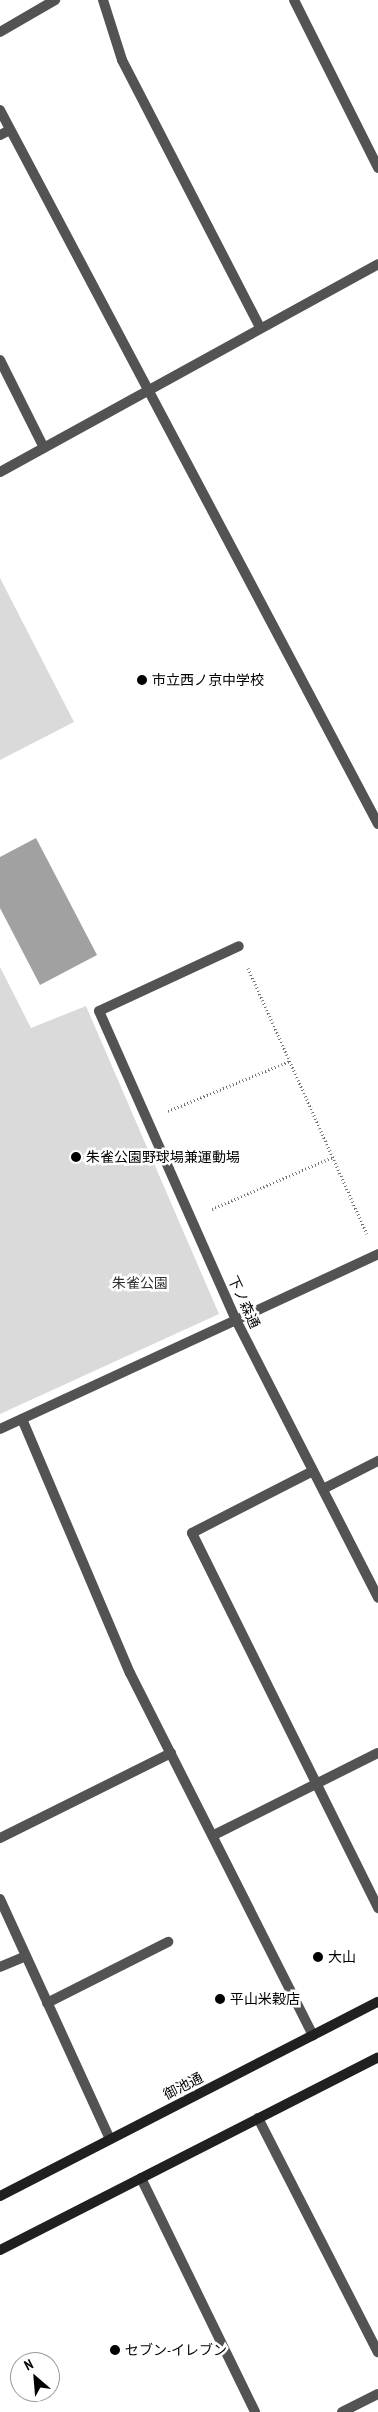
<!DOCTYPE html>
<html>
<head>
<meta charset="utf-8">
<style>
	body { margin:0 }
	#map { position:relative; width:378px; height:2412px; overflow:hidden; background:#fff; font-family:"PT Sans Narrow","Noto Sans JP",sans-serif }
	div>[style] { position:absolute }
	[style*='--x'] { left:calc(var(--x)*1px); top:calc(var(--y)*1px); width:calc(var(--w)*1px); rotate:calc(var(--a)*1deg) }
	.green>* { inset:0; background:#dadada }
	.water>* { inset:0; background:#a1a1a1 }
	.path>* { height:3px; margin-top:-1.5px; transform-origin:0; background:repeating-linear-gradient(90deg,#757575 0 1px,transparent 0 3.5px) }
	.lane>* { height:10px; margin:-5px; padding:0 5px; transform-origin:5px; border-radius:5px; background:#535353 }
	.street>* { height:10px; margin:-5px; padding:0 5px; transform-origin:5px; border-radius:5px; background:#535353 }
	.secondary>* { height:10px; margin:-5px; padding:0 5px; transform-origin:5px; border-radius:5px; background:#202020 }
	.dots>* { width:14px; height:14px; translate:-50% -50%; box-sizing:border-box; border:2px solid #fff; border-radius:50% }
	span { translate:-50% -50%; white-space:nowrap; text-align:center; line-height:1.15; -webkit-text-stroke:5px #fff; paint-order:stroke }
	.poi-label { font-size:14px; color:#000 }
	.left { translate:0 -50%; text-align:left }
	.park-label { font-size:14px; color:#313131 }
	.street-label { font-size:14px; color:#000 }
	.north { position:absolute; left:10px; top:2352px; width:50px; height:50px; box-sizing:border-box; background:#fff; border:1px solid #999; border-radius:50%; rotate:333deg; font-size:14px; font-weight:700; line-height:20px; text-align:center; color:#000 }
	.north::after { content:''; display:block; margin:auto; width:18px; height:22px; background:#000; clip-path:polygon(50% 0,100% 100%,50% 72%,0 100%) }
</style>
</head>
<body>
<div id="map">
	<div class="green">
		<div style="clip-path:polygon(0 578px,74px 722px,0 760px)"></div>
		<div style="clip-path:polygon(0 967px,31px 1028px,86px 1006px,219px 1314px,0 1414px)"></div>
	</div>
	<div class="water">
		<div style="clip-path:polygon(36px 838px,97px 955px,40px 985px,0 908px,0 857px)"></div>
	</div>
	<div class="path">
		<div style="--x:248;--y:968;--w:291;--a:65.9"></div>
		<div style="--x:168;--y:1111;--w:132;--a:-22.3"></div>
		<div style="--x:212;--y:1209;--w:132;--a:-23.3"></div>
	</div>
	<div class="lane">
		<div style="--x:99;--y:1011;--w:154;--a:-24.9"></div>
		<div style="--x:22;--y:1419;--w:276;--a:67"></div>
		<div style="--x:130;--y:1673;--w:406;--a:63.2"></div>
		<div style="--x:313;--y:1471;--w:136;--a:152.9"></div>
		<div style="--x:192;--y:1533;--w:419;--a:63.6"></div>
		<div style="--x:214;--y:1835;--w:183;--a:-26.6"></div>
		<div style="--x:0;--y:1838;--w:191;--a:-26.4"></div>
		<div style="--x:0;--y:1899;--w:264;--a:65.4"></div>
		<div style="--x:0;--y:1967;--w:28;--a:-23"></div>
		<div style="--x:47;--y:2003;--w:136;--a:-26.8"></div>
		<div style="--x:258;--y:2118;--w:263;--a:62.9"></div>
		<div style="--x:141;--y:2178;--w:260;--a:64"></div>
	</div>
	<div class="street">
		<div style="--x:103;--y:0;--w:63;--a:72.4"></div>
		<div style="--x:122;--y:60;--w:301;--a:62.7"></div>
		<div style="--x:294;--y:0;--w:188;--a:63.4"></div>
		<div style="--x:0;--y:32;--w:64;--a:-30.2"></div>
		<div style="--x:0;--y:110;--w:808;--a:62.1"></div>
		<div style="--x:0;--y:135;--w:11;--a:-27"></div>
		<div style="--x:0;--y:360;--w:98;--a:63.4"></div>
		<div style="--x:0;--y:472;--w:431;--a:-28.8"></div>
		<div style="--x:99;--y:1011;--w:338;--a:66.1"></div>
		<div style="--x:236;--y:1320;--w:312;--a:62.9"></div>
		<div style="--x:0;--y:1429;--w:417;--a:-24.8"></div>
		<div style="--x:323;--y:1489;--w:62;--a:-27"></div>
		<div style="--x:342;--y:2412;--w:40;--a:-26.6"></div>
	</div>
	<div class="secondary">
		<div style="--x:0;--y:2196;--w:425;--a:-27.2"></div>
		<div style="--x:0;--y:2250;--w:424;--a:-27"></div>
	</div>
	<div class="dots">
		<div style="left:142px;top:680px;background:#000"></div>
		<div style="left:76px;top:1157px;background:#000"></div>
		<div style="left:318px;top:1957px;background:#000"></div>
		<div style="left:220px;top:1999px;background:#000"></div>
		<div style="left:115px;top:2350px;background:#000"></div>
	</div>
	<div class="poi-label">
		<span class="left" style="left:152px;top:680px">市立西ノ京中学校</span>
		<span class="left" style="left:86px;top:1157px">朱雀公園野球場兼運動場</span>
		<span class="left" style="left:328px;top:1957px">大山</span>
		<span class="left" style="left:230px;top:1999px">平山米穀店</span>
		<span class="left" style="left:125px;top:2350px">セブン-イレブン</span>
	</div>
	<div class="park-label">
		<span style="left:140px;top:1283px">朱雀公園</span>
	</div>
	<div class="street-label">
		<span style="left:244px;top:1302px;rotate:65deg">下ノ森通</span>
		<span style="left:183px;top:2086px;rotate:-27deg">御池通</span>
	</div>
	<div class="north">N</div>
</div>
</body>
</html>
